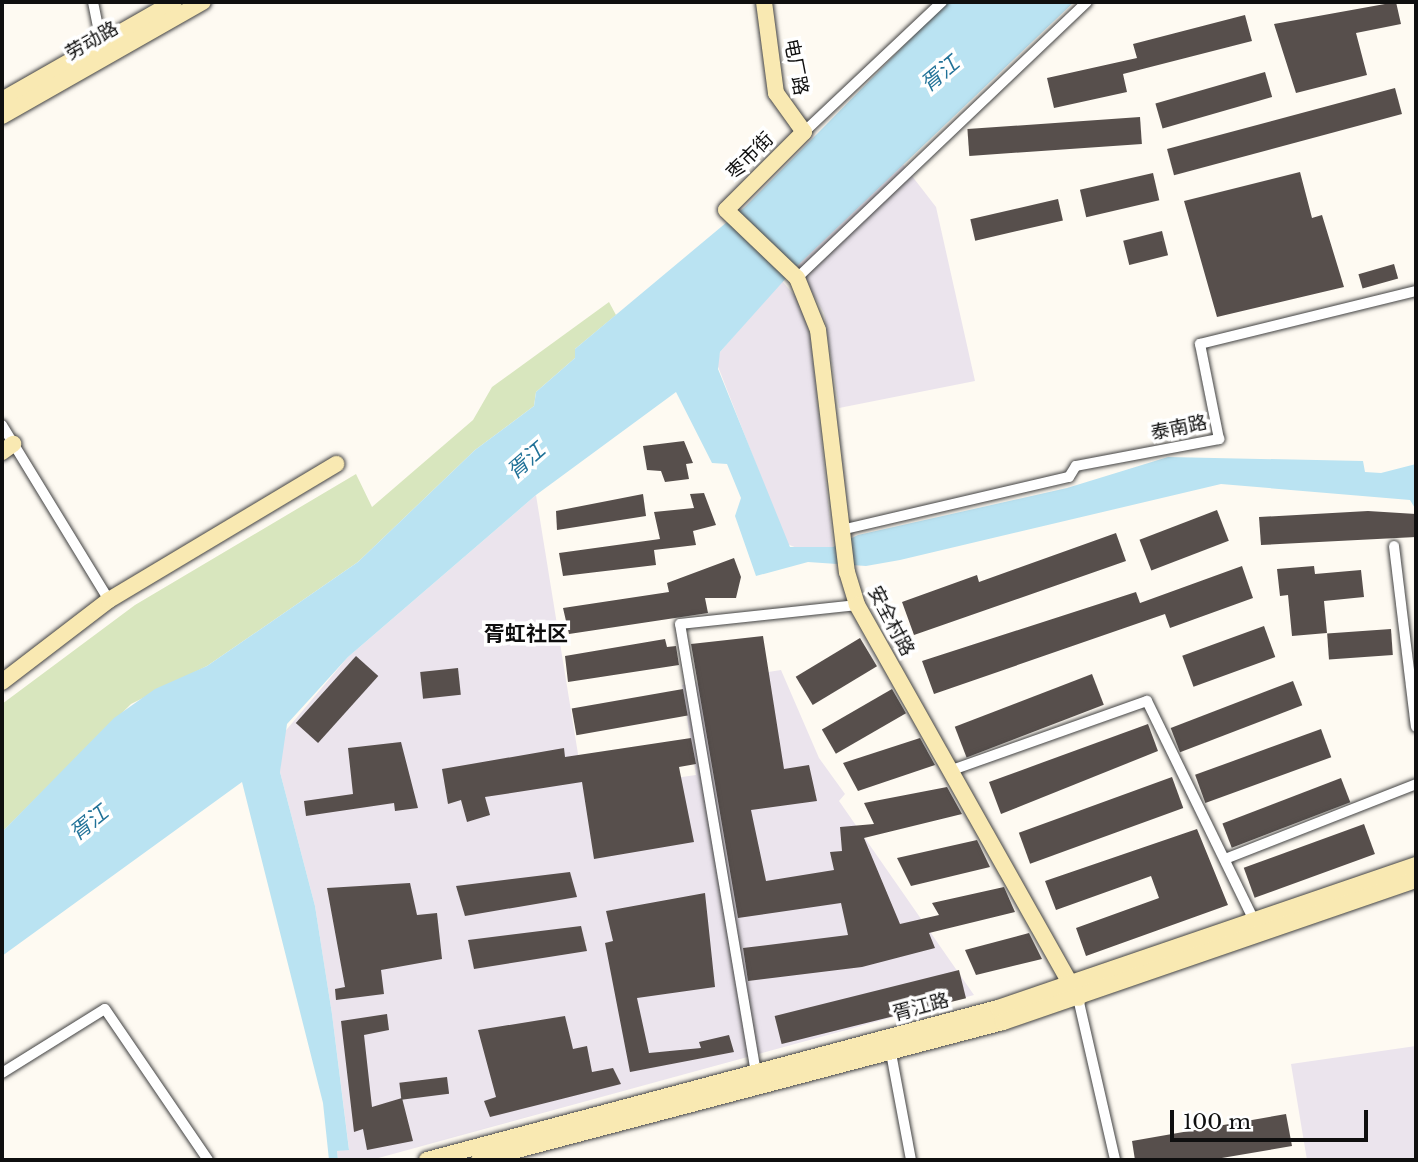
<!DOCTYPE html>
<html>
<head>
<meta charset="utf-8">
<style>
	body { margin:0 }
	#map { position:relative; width:1418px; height:1162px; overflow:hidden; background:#fefaf2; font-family:"Libre Baskerville","Noto Sans SC",serif }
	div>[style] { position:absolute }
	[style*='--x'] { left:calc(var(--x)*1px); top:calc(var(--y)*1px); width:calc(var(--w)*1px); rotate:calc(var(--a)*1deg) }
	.industrial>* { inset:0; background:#ebe4ed }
	.green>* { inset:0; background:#d8e6be }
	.water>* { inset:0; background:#bae3f2 }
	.building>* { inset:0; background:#574f4c; transform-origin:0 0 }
	.roads { filter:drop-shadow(0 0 2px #424242) drop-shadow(0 0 2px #424242) }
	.street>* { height:10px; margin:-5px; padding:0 5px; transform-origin:5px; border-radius:5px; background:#fff }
	.secondary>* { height:16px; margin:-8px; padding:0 8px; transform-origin:8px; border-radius:8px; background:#f9e9b2 }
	span { translate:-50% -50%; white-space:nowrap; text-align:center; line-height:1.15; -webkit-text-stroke:7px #fff; paint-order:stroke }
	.street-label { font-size:19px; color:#0f0f0f }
	.water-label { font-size:21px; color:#217298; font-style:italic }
	.neighbourhood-label { font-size:21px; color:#0f0f0f; font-weight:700 }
	.frame { position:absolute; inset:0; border:4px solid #0f0f0f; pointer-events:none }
	.scale { position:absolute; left:1170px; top:1110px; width:198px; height:32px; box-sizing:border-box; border:4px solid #0f0f0f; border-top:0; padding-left:9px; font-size:21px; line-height:24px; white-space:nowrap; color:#0f0f0f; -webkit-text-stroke:5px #fff; paint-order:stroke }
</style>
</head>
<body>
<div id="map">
	<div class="industrial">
		<div style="clip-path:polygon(902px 163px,936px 207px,975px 381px,839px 408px,824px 313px,797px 266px)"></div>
		<div style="clip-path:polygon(782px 281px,799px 301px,810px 335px,833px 547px,802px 550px,787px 544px,717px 364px,720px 352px)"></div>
		<div style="clip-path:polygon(536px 495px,584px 791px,696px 775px,682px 685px,781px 670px,819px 758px,845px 794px,839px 801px,974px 995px,371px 1160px,338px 1160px,337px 1151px,349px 1149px,332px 1014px,315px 906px,280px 772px,282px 735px,348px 657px)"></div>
		<div style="clip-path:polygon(1416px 1046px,1416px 1160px,1307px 1160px,1291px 1064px)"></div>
	</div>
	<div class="green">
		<div style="clip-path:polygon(609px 302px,616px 315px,575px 349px,575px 358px,536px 392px,534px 406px,475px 450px,358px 562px,207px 666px,131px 704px,2px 832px,2px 704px,135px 605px,356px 474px,372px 507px,473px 420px,492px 387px)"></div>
	</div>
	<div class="water">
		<div style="clip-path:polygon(947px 2px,1074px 2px,797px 266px,720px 352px,718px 369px,790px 547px,833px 547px,858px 535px,1067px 488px,1168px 457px,1363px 461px,1365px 472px,1381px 473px,1416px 464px,1416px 510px,1410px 500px,1221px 484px,900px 560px,866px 566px,808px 562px,756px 576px,735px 516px,741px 498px,727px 464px,712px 463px,676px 392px,536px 495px,348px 657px,287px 724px,280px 772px,315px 906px,332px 1014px,349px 1150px,337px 1151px,338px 1160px,329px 1160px,323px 1103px,242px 782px,2px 956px,2px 832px,114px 718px,155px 689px,207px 666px,358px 562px,475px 450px,534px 406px,536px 392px,575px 358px,575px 349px,745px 207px)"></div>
	</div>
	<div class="building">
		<div style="clip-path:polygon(1396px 2px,1401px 24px,1356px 33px,1367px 75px,1296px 93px,1274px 24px)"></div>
		<div style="clip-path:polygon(1245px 15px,1252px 41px,1123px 74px,1127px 92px,1054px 108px,1047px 78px,1137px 58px,1133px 44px)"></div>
		<div style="left:1265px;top:72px;width:26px;height:114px;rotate:74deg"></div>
		<div style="left:1395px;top:88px;width:27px;height:236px;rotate:75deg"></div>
		<div style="left:1140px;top:117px;width:27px;height:173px;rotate:86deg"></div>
		<div style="clip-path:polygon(1300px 172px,1312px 218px,1322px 215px,1344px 287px,1217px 317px,1184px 201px)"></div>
		<div style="left:1153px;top:173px;width:28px;height:75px;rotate:77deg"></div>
		<div style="left:1058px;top:199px;width:22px;height:90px;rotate:77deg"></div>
		<div style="left:1162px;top:231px;width:25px;height:40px;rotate:76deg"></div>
		<div style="left:1394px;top:264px;width:15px;height:37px;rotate:74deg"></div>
		<div style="clip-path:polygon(684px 441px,693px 463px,686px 464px,689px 479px,665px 482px,661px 471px,647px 470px,643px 446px)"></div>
		<div style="clip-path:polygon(704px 493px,716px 525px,693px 531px,696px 545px,654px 550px,656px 565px,563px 576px,559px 553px,660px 539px,654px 512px,694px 508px,690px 494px)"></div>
		<div style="clip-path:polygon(643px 494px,646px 516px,557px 530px,556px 511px)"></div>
		<div style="left:1217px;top:510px;width:33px;height:83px;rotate:69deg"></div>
		<div style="clip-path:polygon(1368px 511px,1416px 514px,1416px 537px,1261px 545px,1259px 517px)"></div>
		<div style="clip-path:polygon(1116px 533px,1126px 561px,914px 635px,902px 602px,977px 575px,979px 582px)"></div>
		<div style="clip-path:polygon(734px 558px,741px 577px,736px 598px,705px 598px,708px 613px,569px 634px,563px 608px,669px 592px,667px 583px)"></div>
		<div style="clip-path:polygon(1242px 566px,1253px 598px,1170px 628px,1165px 614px,934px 694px,922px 661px,1136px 592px,1140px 603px)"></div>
		<div style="clip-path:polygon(1314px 566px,1315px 574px,1361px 570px,1364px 597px,1324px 601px,1327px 633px,1292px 636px,1288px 595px,1280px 596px,1277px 569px)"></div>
		<div style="left:1264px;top:626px;width:33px;height:87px;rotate:70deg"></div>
		<div style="left:1391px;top:629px;width:26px;height:64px;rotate:86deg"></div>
		<div style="clip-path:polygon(763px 636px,784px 769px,809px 765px,817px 801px,751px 810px,766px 881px,834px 870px,830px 852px,842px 851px,840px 827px,874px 824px,864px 803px,947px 787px,962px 814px,864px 838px,900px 924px,939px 915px,932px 903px,1004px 887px,1015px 912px,929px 933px,935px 948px,862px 967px,748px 981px,743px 948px,848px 935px,841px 903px,738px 918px,691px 644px)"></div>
		<div style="left:860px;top:638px;width:33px;height:75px;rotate:59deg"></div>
		<div style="clip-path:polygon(665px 639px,667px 647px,676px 646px,679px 665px,568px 682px,565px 656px)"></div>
		<div style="left:356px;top:656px;width:30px;height:90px;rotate:42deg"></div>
		<div style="left:458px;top:668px;width:27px;height:38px;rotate:84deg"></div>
		<div style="left:1092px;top:674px;width:33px;height:147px;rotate:69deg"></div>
		<div style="left:1293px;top:681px;width:26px;height:131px;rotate:69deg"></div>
		<div style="left:683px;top:689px;width:27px;height:113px;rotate:80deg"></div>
		<div style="left:892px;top:689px;width:28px;height:81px;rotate:60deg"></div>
		<div style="clip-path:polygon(1148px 724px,1158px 751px,1001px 814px,989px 782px)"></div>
		<div style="left:1321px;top:729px;width:30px;height:134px;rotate:70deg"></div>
		<div style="clip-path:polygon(691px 738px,696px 764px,679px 767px,694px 842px,594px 859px,582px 782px,485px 797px,490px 815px,467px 822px,461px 800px,448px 804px,442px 769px,564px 748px,565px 757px)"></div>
		<div style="clip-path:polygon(920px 738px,935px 765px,858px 791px,843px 763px)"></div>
		<div style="clip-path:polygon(401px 742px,418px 808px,395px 811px,394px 803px,306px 816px,304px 801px,353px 794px,348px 748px)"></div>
		<div style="left:1172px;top:777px;width:33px;height:163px;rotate:70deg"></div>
		<div style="left:1341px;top:778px;width:26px;height:127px;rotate:69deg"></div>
		<div style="left:1364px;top:824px;width:32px;height:128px;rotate:70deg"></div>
		<div style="clip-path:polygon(1197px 829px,1228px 905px,1086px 956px,1076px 928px,1159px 898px,1151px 876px,1056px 910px,1045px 881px)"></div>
		<div style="clip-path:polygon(977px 840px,990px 867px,911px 886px,897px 858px)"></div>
		<div style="clip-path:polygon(570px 872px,577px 897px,465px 916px,456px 886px)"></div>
		<div style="clip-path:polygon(410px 883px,417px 915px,437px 913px,442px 959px,381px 970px,384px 994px,336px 1000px,335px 989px,345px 987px,327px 888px)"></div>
		<div style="clip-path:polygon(705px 893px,715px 987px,637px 998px,649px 1053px,701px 1048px,699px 1042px,729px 1035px,734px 1052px,630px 1072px,605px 943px,613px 941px,606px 911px)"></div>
		<div style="clip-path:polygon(581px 926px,587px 951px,474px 969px,468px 940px)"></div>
		<div style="clip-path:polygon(1029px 933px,1042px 959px,976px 975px,965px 950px)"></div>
		<div style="left:959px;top:970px;width:29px;height:190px;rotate:76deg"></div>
		<div style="clip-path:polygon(387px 1014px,389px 1030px,364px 1035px,372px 1107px,402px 1098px,413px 1141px,367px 1150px,363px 1129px,354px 1132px,341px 1021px)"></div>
		<div style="clip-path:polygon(565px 1016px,573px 1049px,587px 1046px,592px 1072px,613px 1068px,621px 1084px,490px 1117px,484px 1101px,496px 1097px,478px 1030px)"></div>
		<div style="left:447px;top:1077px;width:17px;height:48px;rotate:83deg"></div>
		<div style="clip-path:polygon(1286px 1114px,1292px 1146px,1210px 1160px,1135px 1160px,1132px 1141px)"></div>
	</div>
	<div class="roads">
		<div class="street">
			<div style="--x:93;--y:2;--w:46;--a:78.7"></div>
			<div style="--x:804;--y:132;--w:190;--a:-43.3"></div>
			<div style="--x:797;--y:278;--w:400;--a:-43.6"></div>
			<div style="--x:2;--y:425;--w:205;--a:58.6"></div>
			<div style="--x:841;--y:530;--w:234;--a:-13.1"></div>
			<div style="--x:1069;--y:477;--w:13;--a:-58"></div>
			<div style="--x:1076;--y:466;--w:146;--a:-10.7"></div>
			<div style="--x:1219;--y:439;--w:97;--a:-101.3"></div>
			<div style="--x:1200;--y:344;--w:222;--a:-13.8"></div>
			<div style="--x:1394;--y:546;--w:182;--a:83.1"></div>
			<div style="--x:949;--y:771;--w:210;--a:-19.5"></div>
			<div style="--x:1147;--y:701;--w:242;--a:64"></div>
			<div style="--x:1225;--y:859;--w:205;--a:-21.4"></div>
			<div style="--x:1078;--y:998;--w:166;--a:77.1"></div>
			<div style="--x:891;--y:1053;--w:109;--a:79.4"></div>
			<div style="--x:2;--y:1073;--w:121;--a:-31.9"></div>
			<div style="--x:105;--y:1009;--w:183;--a:55.7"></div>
			<div style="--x:756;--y:1073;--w:455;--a:-99.6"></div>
			<div style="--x:680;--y:624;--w:178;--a:-6.1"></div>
		</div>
		<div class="secondary">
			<div style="--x:764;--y:2;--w:92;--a:82.5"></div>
			<div style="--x:776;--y:93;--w:48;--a:54.3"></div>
			<div style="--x:804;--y:132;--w:110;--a:135"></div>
			<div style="--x:726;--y:210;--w:98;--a:43.8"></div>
			<div style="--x:797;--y:278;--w:56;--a:68"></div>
			<div style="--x:818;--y:330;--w:244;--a:83.2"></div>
			<div style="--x:847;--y:572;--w:34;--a:73"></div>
			<div style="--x:857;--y:605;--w:451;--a:60.6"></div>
			<div style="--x:2;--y:100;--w:198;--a:-29.7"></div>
			<div style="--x:2;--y:116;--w:231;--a:-29.6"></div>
			<div style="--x:2;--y:452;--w:14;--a:-36"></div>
			<div style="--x:2;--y:682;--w:135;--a:-37.5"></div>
			<div style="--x:109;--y:600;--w:265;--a:-30.9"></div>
			<div style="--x:427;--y:1160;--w:591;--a:-14.91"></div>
			<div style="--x:998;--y:1008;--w:442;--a:-18.9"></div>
			<div style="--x:479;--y:1160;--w:542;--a:-14.75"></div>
			<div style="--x:1003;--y:1022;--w:437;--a:-19"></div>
		</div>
	</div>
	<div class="street-label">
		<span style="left:92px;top:41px;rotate:-30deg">劳动路</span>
		<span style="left:796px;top:67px;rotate:79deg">电厂路</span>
		<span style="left:750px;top:156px;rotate:-45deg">枣市街</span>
		<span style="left:1179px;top:428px;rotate:-12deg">泰南路</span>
		<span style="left:891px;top:621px;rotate:62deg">安全村路</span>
		<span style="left:921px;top:1007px;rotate:-15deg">胥江路</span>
	</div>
	<div class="water-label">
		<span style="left:940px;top:74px;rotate:-40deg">胥江</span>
		<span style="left:526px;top:461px;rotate:-41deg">胥江</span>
		<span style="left:89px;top:823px;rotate:-39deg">胥江</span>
	</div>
	<div class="neighbourhood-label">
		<span style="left:526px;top:634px">胥虹社区</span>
	</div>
	<div class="frame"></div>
	<div class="scale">100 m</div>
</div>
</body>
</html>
